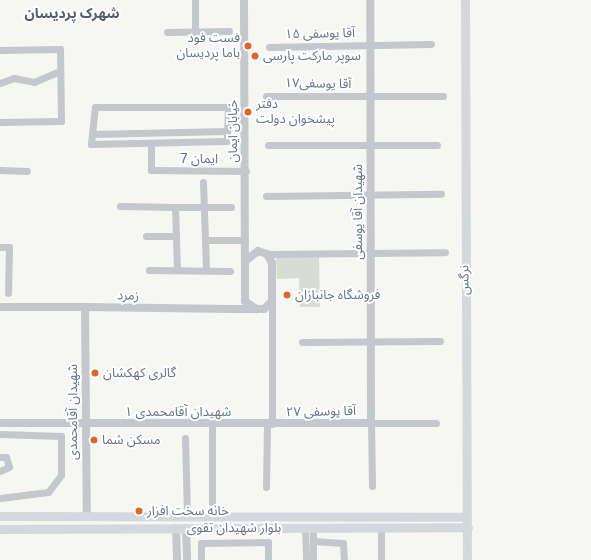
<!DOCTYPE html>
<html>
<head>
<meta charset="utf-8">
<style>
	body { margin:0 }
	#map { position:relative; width:591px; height:560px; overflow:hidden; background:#f6f6f3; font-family:"Public Sans","Noto Sans Arabic",sans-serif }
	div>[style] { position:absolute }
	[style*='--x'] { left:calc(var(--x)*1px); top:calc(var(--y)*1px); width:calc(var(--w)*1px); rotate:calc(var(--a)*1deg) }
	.green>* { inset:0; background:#d7ddd4 }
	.minor>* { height:7px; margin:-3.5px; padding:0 3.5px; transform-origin:3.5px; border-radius:3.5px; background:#c4c7cb }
	.tertiary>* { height:8px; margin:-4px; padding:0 4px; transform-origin:4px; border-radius:4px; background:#c4c7cb }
	.secondary>* { height:9px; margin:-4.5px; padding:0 4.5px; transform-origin:4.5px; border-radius:4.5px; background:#d4d8dc }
	.dots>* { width:11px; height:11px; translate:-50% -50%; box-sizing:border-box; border:2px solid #fff; border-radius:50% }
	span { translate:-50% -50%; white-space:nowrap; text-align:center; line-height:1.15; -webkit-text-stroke:4px #fff; paint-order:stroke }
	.street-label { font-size:13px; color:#667484 }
	.poi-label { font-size:13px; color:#667484 }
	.right { translate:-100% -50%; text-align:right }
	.left { translate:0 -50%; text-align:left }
	.neighbourhood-label { font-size:14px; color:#545d69; font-weight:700 }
</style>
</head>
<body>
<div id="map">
	<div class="green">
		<div style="clip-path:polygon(319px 256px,320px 307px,300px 307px,299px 278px,277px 279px,276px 257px)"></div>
	</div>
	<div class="minor">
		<div style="--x:195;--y:0;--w:32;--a:90"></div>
		<div style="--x:167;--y:32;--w:62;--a:-0.9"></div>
		<div style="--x:269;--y:47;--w:162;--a:-1.1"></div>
		<div style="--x:0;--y:50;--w:60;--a:-1"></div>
		<div style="--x:60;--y:49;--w:72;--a:89.2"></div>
		<div style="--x:61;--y:121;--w:61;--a:179.1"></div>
		<div style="--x:0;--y:83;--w:15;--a:-20"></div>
		<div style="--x:14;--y:78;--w:20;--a:11"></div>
		<div style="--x:34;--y:82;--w:28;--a:-23"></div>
		<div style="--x:266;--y:96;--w:177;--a:0"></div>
		<div style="--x:95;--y:107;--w:133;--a:0"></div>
		<div style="--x:228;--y:107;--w:34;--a:92"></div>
		<div style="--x:227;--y:141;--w:136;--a:178.7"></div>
		<div style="--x:91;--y:144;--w:37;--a:-84"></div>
		<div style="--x:92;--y:134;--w:135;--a:-1.3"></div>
		<div style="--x:151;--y:143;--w:27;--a:90"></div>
		<div style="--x:151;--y:170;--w:95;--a:0.6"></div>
		<div style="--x:268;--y:145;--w:169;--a:0"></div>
		<div style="--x:0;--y:170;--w:27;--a:2"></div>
		<div style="--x:203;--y:182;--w:88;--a:88"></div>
		<div style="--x:266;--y:196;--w:175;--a:-0.7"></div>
		<div style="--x:120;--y:206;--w:55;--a:1"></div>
		<div style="--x:146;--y:236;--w:30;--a:0"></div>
		<div style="--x:205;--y:240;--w:40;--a:0"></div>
		<div style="--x:0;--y:247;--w:9;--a:0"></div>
		<div style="--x:9;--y:247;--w:46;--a:91.2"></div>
		<div style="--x:267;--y:254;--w:178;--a:-0.6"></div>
		<div style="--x:149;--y:270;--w:81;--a:0.7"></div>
		<div style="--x:177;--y:270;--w:63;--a:-91.8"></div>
		<div style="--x:175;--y:207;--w:56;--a:0"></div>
		<div style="--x:272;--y:301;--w:123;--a:90"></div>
		<div style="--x:302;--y:342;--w:138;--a:-0.4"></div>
		<div style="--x:212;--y:424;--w:79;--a:90"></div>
		<div style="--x:0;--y:434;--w:61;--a:1.9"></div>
		<div style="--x:61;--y:436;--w:39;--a:90"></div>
		<div style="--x:61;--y:475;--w:21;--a:127"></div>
		<div style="--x:48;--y:492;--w:48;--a:172.9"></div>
		<div style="--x:185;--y:438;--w:78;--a:88.5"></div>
		<div style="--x:0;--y:457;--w:6;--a:0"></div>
		<div style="--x:6;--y:457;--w:10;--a:73"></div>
		<div style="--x:9;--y:467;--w:10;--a:156"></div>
		<div style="--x:372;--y:486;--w:63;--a:-90.9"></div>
		<div style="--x:371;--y:423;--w:65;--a:0"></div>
		<div style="--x:266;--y:487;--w:63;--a:-89.1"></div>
		<div style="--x:305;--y:527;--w:33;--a:88"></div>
		<div style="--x:313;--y:527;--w:33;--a:90"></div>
		<div style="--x:381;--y:527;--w:33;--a:90"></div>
		<div style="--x:313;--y:541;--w:30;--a:4"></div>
		<div style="--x:343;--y:543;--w:17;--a:87"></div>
		<div style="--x:201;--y:560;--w:17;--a:-90"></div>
		<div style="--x:201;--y:543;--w:67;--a:-0.9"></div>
		<div style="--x:268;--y:542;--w:18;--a:90"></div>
	</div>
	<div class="tertiary">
		<div style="--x:244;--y:0;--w:261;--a:89.8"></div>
		<div style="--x:0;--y:307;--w:85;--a:0"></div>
		<div style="--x:85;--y:307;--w:147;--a:0.8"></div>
		<div style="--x:232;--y:309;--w:32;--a:0"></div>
		<div style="--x:264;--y:309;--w:11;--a:-45"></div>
		<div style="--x:272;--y:301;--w:38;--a:-90"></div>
		<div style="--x:272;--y:263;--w:10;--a:-119"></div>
		<div style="--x:267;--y:254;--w:9;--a:-162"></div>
		<div style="--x:258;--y:251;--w:16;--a:142"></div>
		<div style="--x:245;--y:261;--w:40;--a:90"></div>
		<div style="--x:245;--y:301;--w:14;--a:36"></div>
		<div style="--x:85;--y:307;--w:209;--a:89.5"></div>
		<div style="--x:0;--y:423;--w:371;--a:0"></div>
		<div style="--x:371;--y:423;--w:423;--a:-90.1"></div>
		<div style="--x:176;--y:528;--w:32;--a:88"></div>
		<div style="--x:186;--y:528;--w:32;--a:88"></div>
	</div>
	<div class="secondary">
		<div style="--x:465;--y:0;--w:560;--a:89.8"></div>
		<div style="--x:0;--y:516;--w:467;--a:0.1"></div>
		<div style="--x:0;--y:529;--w:468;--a:-0.2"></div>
	</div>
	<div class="dots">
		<div style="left:248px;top:46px;background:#e0662a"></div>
		<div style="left:255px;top:56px;background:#e0662a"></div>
		<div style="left:248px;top:112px;background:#e0662a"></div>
		<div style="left:287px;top:295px;background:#e0662a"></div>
		<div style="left:95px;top:373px;background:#e0662a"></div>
		<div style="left:94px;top:440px;background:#e0662a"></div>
		<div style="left:139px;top:511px;background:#e0662a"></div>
	</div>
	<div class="street-label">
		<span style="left:320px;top:34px;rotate:-1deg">آقا یوسفی ۱۵</span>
		<span style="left:318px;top:84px;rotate:1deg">آقا یوسفی۱۷</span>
		<span style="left:233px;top:131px;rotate:-90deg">خیابان ایمان</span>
		<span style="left:199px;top:159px">ایمان 7</span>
		<span style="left:358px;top:212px;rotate:-90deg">شهیدان آقا یوسفی</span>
		<span style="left:465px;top:280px;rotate:-91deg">نرگس</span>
		<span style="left:128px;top:296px;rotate:1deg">زمرد</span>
		<span style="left:73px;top:412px;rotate:-90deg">شهیدان آقامحمدی</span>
		<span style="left:178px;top:412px">شهیدان آقامحمدی ۱</span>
		<span style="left:321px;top:412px;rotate:-1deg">آقا یوسفی ۲۷</span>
		<span style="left:234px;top:528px">بلوار شهیدان تقوی</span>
	</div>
	<div class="poi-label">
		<span class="right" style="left:240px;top:46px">فست فود<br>باما پردیسان</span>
		<span class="left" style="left:263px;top:56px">سوپر مارکت پارسی</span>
		<span class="left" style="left:256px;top:112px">دفتر<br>پیشخوان دولت</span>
		<span class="left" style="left:295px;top:295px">فروشگاه جانبازان</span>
		<span class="left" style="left:103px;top:373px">گالری کهکشان</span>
		<span class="left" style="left:102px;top:440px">مسکن شما</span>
		<span class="left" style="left:147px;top:511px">خانه سخت افزار</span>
	</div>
	<div class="neighbourhood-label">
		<span style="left:72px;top:13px">شهرک پردیسان</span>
	</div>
</div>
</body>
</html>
